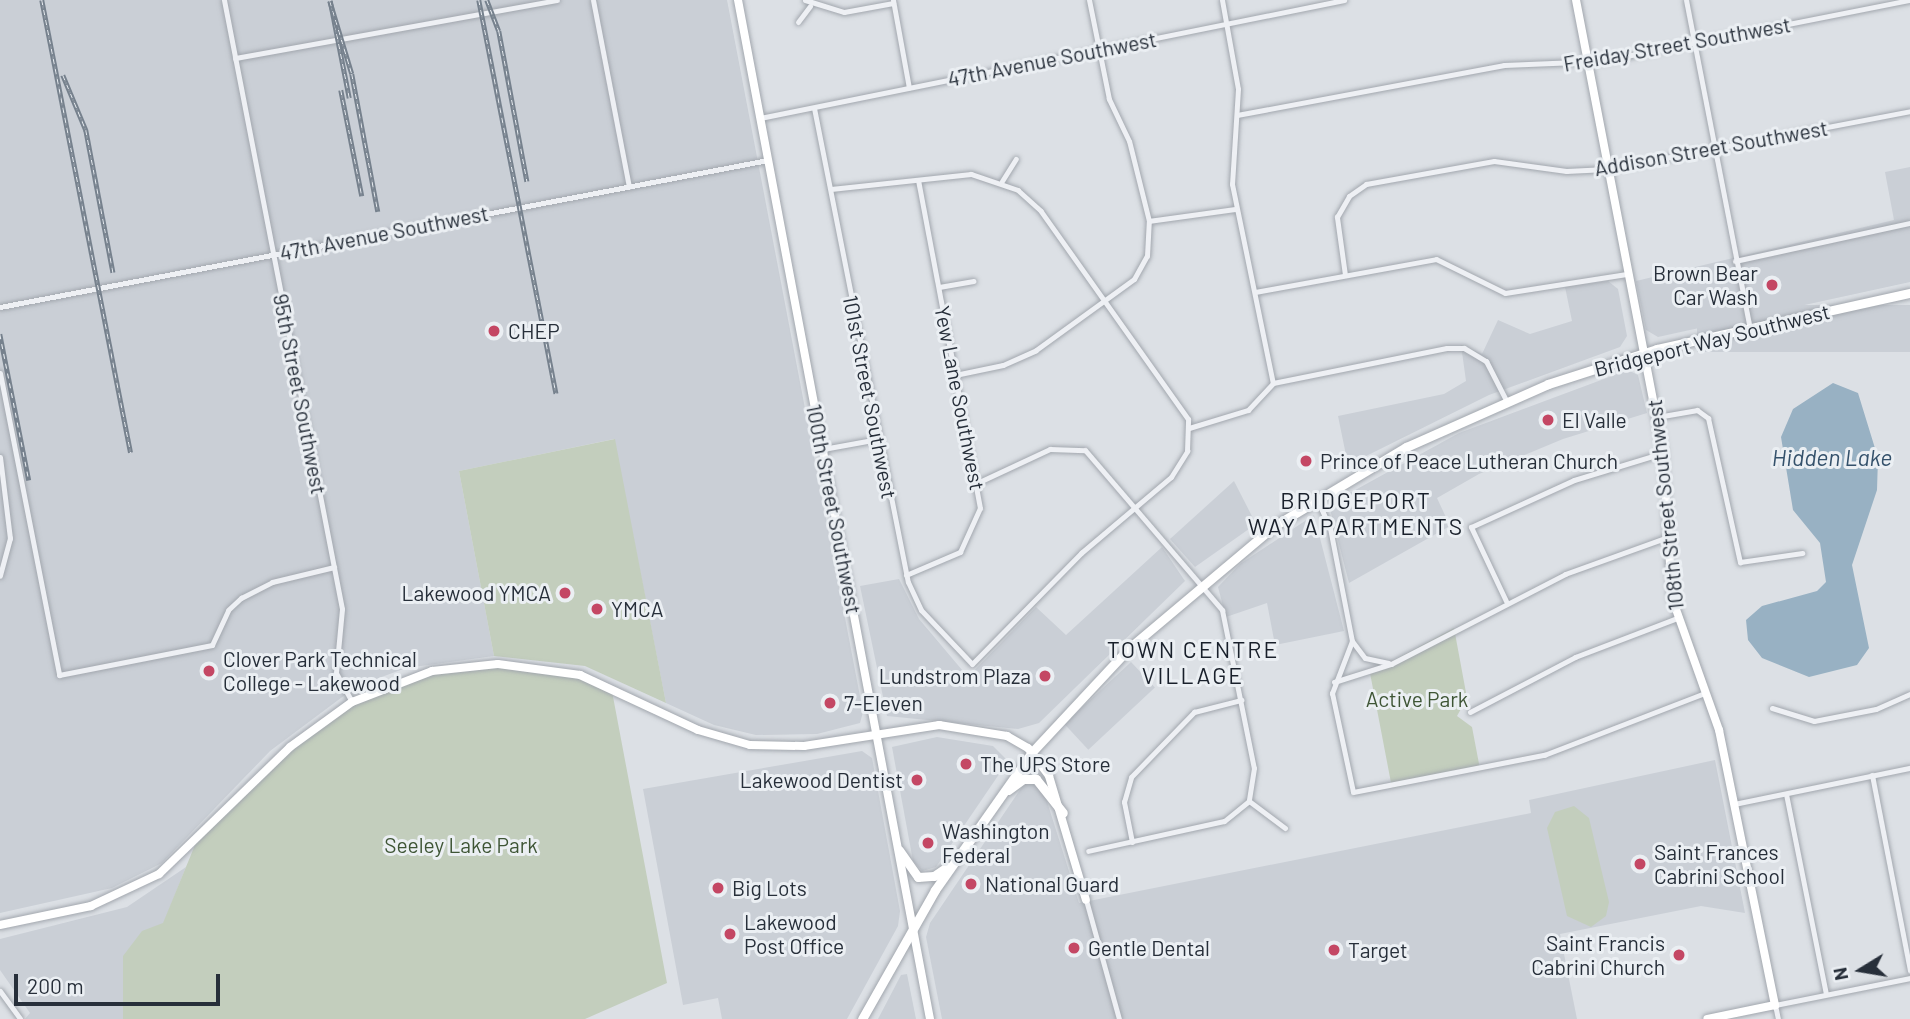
<!DOCTYPE html>
<html>
<head>
<meta charset="utf-8">
<style>
	body { margin:0 }
	#map { position:relative; width:1910px; height:1019px; overflow:hidden; background:#dce0e5; font-family:Barlow,sans-serif }
	div>[style] { position:absolute }
	[style*='--x'] { left:calc(var(--x)*1px); top:calc(var(--y)*1px); width:calc(var(--w)*1px); rotate:calc(var(--a)*1deg) }
	.built>* { inset:0; background:#cacfd6; transform-origin:0 0 }
	.green>* { inset:0; background:#c3cebd }
	.water>* { inset:0; background:#98b1c3 }
	.roads { filter:drop-shadow(0 0 2px #a2a7ae) drop-shadow(0 0 2px #a2a7ae) }
	.street>* { height:5px; margin:-2.5px; padding:0 2.5px; transform-origin:2.5px; border-radius:2.5px; background:#eef0f4 }
	.secondary>* { height:8px; margin:-4px; padding:0 4px; transform-origin:4px; border-radius:4px; background:#fff }
	.primary>* { height:9px; margin:-4.5px; padding:0 4.5px; transform-origin:4.5px; border-radius:4.5px; background:#fff }
	.rail>* { height:4.5px; margin-top:-2.25px; transform-origin:0; background:repeating-linear-gradient(90deg,#ebeff3 0 5px,#76818d 0 10px); box-sizing:border-box; border-block:2px solid #76818d }
	.dots>* { width:19px; height:19px; translate:-50% -50%; box-sizing:border-box; border:4px solid #ebeff3; border-radius:50% }
	span { translate:-50% -50%; white-space:nowrap; text-align:center; line-height:1.15; -webkit-text-stroke:6px #ebeff3; paint-order:stroke }
	.street-label { font-size:21px; color:#272f3a }
	.poi-label { font-size:21px; color:#272f3a }
	.right { translate:-100% -50%; text-align:right }
	.left { translate:0 -50%; text-align:left }
	.park-label { font-size:21px; color:#3e5535 }
	.water-label { font-size:23px; color:#34516b; font-style:italic }
	.neighbourhood-label { font-size:23px; color:#19202b; letter-spacing:2px }
	.north { position:absolute; left:1826px; top:935px; width:70px; height:70px; -webkit-text-stroke:5px #ebeff3; paint-order:stroke; rotate:259deg; font-size:19px; font-weight:700; line-height:28px; text-align:center; color:#272f3a }
	.north::after { content:''; display:block; margin:auto; width:24px; height:32px; background:#272f3a; clip-path:polygon(50% 0,100% 100%,50% 72%,0 100%) }
	.scale { position:absolute; left:14px; top:974px; width:206px; height:32px; box-sizing:border-box; border:4px solid #272f3a; border-top:0; padding-left:9px; font-size:21px; line-height:24px; white-space:nowrap; color:#272f3a; -webkit-text-stroke:5px #ebeff3; paint-order:stroke }
</style>
</head>
<body>
<div id="map">
	<div class="built">
		<div style="clip-path:polygon(0 0,727px 0,863px 712px,860px 723px,817px 734px,756px 735px,714px 725px,666px 703px,614px 439px,459px 471px,494px 656px,406px 668px,357px 686px,270px 751px,162px 863px,112px 888px,0 913px)"></div>
		<div style="clip-path:polygon(1910px 167px,1910px 282px,1658px 337px,1646px 330px,1636px 281px,1894px 220px,1885px 172px)"></div>
		<div style="clip-path:polygon(1608px 281px,1618px 289px,1627px 336px,1620px 347px,1489px 395px,1348px 465px,1338px 416px,1444px 394px,1466px 381px,1461px 345px,1482px 354px,1498px 320px,1530px 334px,1572px 321px,1565px 287px)"></div>
		<div style="left:1910px;top:305px;width:47px;height:213px;rotate:90deg"></div>
		<div style="clip-path:polygon(1628px 370px,1638px 375px,1647px 413px,1563px 439px,1479px 474px,1437px 498px,1450px 526px,1349px 583px,1330px 509px,1337px 500px,1459px 433px)"></div>
		<div style="clip-path:polygon(1234px 481px,1256px 524px,1195px 567px,1170px 539px)"></div>
		<div style="clip-path:polygon(1314px 515px,1344px 631px,1275px 645px,1267px 603px,1226px 617px,1218px 587px,1240px 564px)"></div>
		<div style="clip-path:polygon(1162px 547px,1185px 581px,1039px 723px,1018px 729px,887px 716px,860px 586px,899px 579px,919px 619px,968px 677px,1036px 607px,1066px 635px)"></div>
		<div style="left:1131px;top:662px;width:35px;height:91px;rotate:47deg"></div>
		<div style="clip-path:polygon(937px 737px,993px 746px,1008px 761px,936px 867px,922px 871px,913px 861px,892px 747px)"></div>
		<div style="clip-path:polygon(862px 751px,872px 758px,900px 911px,898px 926px,847px 1019px,722px 1019px,718px 998px,683px 1005px,643px 789px)"></div>
		<div style="clip-path:polygon(1715px 760px,1745px 913px,1701px 906px,1560px 934px,1577px 1019px,942px 1019px,926px 937px,930px 923px,1024px 784px,1036px 783px,1044px 792px,1079px 903px,1531px 813px,1529px 800px)"></div>
		<div style="clip-path:polygon(186px 867px,153px 950px,136px 1019px,25px 1019px,30px 1013px,0 970px,0 939px,127px 907px)"></div>
		<div style="clip-path:polygon(907px 974px,916px 1019px,878px 1019px,901px 975px)"></div>
	</div>
	<div class="green">
		<div style="clip-path:polygon(615px 439px,666px 703px,585px 666px,494px 656px,459px 471px)"></div>
		<div style="clip-path:polygon(1454px 628px,1467px 698px,1457px 716px,1472px 727px,1480px 769px,1392px 788px,1370px 673px)"></div>
		<div style="clip-path:polygon(517px 664px,611px 686px,667px 983px,585px 1019px,123px 1019px,123px 956px,142px 931px,163px 923px,195px 845px,290px 747px,352px 702px,432px 671px)"></div>
		<div style="clip-path:polygon(1574px 806px,1589px 818px,1609px 902px,1606px 916px,1591px 927px,1567px 916px,1547px 828px,1555px 812px)"></div>
	</div>
	<div class="water">
		<div style="clip-path:polygon(1833px 383px,1858px 393px,1878px 458px,1877px 490px,1852px 565px,1869px 648px,1857px 665px,1809px 677px,1762px 658px,1748px 640px,1746px 620px,1762px 606px,1817px 591px,1826px 582px,1820px 543px,1793px 510px,1781px 437px,1793px 409px)"></div>
	</div>
	<div class="roads">
		<div class="street">
			<div style="--x:224;--y:0;--w:620;--a:79.03"></div>
			<div style="--x:342;--y:609;--w:64;--a:95.4"></div>
			<div style="--x:336;--y:673;--w:33;--a:61"></div>
			<div style="--x:593;--y:0;--w:190;--a:79.1"></div>
			<div style="--x:805;--y:0;--w:41;--a:17.1"></div>
			<div style="--x:844;--y:12;--w:50;--a:-10.4"></div>
			<div style="--x:893;--y:0;--w:89;--a:79.7"></div>
			<div style="--x:1222;--y:0;--w:90;--a:79.8"></div>
			<div style="--x:1238;--y:89;--w:95;--a:93.6"></div>
			<div style="--x:1232;--y:184;--w:203;--a:78.4"></div>
			<div style="--x:1686;--y:0;--w:334;--a:79"></div>
			<div style="--x:798;--y:22;--w:20;--a:-53"></div>
			<div style="--x:235;--y:58;--w:327;--a:-10.2"></div>
			<div style="--x:814;--y:108;--w:483;--a:78.8"></div>
			<div style="--x:908;--y:582;--w:31;--a:65"></div>
			<div style="--x:921;--y:610;--w:74;--a:46.6"></div>
			<div style="--x:972;--y:664;--w:156;--a:-45.5"></div>
			<div style="--x:1081;--y:553;--w:118;--a:-40.2"></div>
			<div style="--x:1171;--y:477;--w:31;--a:-58"></div>
			<div style="--x:1187;--y:451;--w:32;--a:-88"></div>
			<div style="--x:1188;--y:419;--w:255;--a:-125.3"></div>
			<div style="--x:1041;--y:211;--w:31;--a:-138"></div>
			<div style="--x:1018;--y:190;--w:50;--a:-161.2"></div>
			<div style="--x:971;--y:174;--w:141;--a:173.9"></div>
			<div style="--x:1237;--y:115;--w:272;--a:-10.6"></div>
			<div style="--x:1504;--y:65;--w:97;--a:-2.4"></div>
			<div style="--x:1601;--y:61;--w:315;--a:-11.2"></div>
			<div style="--x:760;--y:118;--w:596;--a:-11.42"></div>
			<div style="--x:1002;--y:181;--w:26;--a:-58"></div>
			<div style="--x:1149;--y:221;--w:88;--a:-7.9"></div>
			<div style="--x:1735;--y:261;--w:179;--a:-12.3"></div>
			<div style="--x:1345;--y:275;--w:59;--a:-97.9"></div>
			<div style="--x:1337;--y:217;--w:24;--a:-60"></div>
			<div style="--x:1349;--y:196;--w:21;--a:-35"></div>
			<div style="--x:1366;--y:184;--w:130;--a:-10.2"></div>
			<div style="--x:1494;--y:161;--w:73;--a:7.9"></div>
			<div style="--x:1566;--y:171;--w:41;--a:-2.8"></div>
			<div style="--x:1607;--y:169;--w:309;--a:-10.8"></div>
			<div style="--x:939;--y:287;--w:35;--a:-10"></div>
			<div style="--x:1255;--y:292;--w:184;--a:-10.3"></div>
			<div style="--x:1436;--y:259;--w:77;--a:26.2"></div>
			<div style="--x:1505;--y:293;--w:123;--a:-8.9"></div>
			<div style="--x:0;--y:307;--w:782;--a:-10.84"></div>
			<div style="--x:0;--y:373;--w:308;--a:78.9"></div>
			<div style="--x:59;--y:675;--w:156;--a:-11.1"></div>
			<div style="--x:212;--y:645;--w:38;--a:-65"></div>
			<div style="--x:228;--y:610;--w:18;--a:-43"></div>
			<div style="--x:241;--y:598;--w:35;--a:-27"></div>
			<div style="--x:272;--y:582;--w:64;--a:-13.6"></div>
			<div style="--x:955;--y:375;--w:49;--a:-11.8"></div>
			<div style="--x:1003;--y:365;--w:36;--a:-24"></div>
			<div style="--x:1036;--y:350;--w:121;--a:-35.9"></div>
			<div style="--x:1134;--y:279;--w:26;--a:-61"></div>
			<div style="--x:1147;--y:256;--w:35;--a:-87"></div>
			<div style="--x:1149;--y:221;--w:82;--a:-104"></div>
			<div style="--x:1129;--y:141;--w:47;--a:-115.5"></div>
			<div style="--x:1109;--y:99;--w:101;--a:-101.4"></div>
			<div style="--x:1657;--y:417;--w:41;--a:-9.9"></div>
			<div style="--x:1697;--y:410;--w:14;--a:36"></div>
			<div style="--x:1708;--y:418;--w:148;--a:77.5"></div>
			<div style="--x:1740;--y:562;--w:63;--a:-8.3"></div>
			<div style="--x:1189;--y:428;--w:62;--a:-17"></div>
			<div style="--x:1248;--y:410;--w:37;--a:-47"></div>
			<div style="--x:1273;--y:383;--w:177;--a:-11.4"></div>
			<div style="--x:1447;--y:348;--w:17;--a:0"></div>
			<div style="--x:1464;--y:348;--w:26;--a:31"></div>
			<div style="--x:1486;--y:361;--w:44;--a:62.9"></div>
			<div style="--x:823;--y:449;--w:56;--a:-10.3"></div>
			<div style="--x:0;--y:457;--w:82;--a:83"></div>
			<div style="--x:10;--y:538;--w:39;--a:105"></div>
			<div style="--x:977;--y:483;--w:81;--a:-25"></div>
			<div style="--x:1050;--y:449;--w:35;--a:2"></div>
			<div style="--x:1085;--y:450;--w:211;--a:49.4"></div>
			<div style="--x:1222;--y:610;--w:161;--a:78.6"></div>
			<div style="--x:1254;--y:768;--w:33;--a:99"></div>
			<div style="--x:1249;--y:801;--w:32;--a:141"></div>
			<div style="--x:1224;--y:821;--w:139;--a:167.6"></div>
			<div style="--x:1317;--y:499;--w:32;--a:66"></div>
			<div style="--x:1330;--y:528;--w:115;--a:79"></div>
			<div style="--x:1352;--y:641;--w:56;--a:111"></div>
			<div style="--x:1332;--y:693;--w:101;--a:78"></div>
			<div style="--x:1353;--y:792;--w:195;--a:-11"></div>
			<div style="--x:1544;--y:755;--w:173;--a:-21.1"></div>
			<div style="--x:906;--y:575;--w:59;--a:-23.1"></div>
			<div style="--x:960;--y:552;--w:48;--a:-65.6"></div>
			<div style="--x:980;--y:508;--w:333;--a:-100.7"></div>
			<div style="--x:1506;--y:601;--w:82;--a:-115.3"></div>
			<div style="--x:1471;--y:527;--w:113;--a:-24.5"></div>
			<div style="--x:1574;--y:480;--w:93;--a:-16.9"></div>
			<div style="--x:1352;--y:641;--w:21;--a:53"></div>
			<div style="--x:1365;--y:658;--w:24;--a:12"></div>
			<div style="--x:1334;--y:682;--w:60;--a:-17.5"></div>
			<div style="--x:1391;--y:664;--w:196;--a:-27.3"></div>
			<div style="--x:1565;--y:574;--w:109;--a:-19.8"></div>
			<div style="--x:1772;--y:708;--w:44;--a:17.2"></div>
			<div style="--x:1814;--y:721;--w:63;--a:-11"></div>
			<div style="--x:1876;--y:709;--w:37;--a:-24"></div>
			<div style="--x:1470;--y:712;--w:119;--a:-27.6"></div>
			<div style="--x:1575;--y:657;--w:109;--a:-20.9"></div>
			<div style="--x:1872;--y:775;--w:199;--a:79"></div>
			<div style="--x:1786;--y:794;--w:204;--a:78.7"></div>
			<div style="--x:1249;--y:801;--w:45;--a:36.9"></div>
			<div style="--x:1734;--y:804;--w:180;--a:-11.6"></div>
			<div style="--x:1132;--y:842;--w:41;--a:-101.3"></div>
			<div style="--x:1124;--y:802;--w:26;--a:-74"></div>
			<div style="--x:1131;--y:777;--w:91;--a:-45.9"></div>
			<div style="--x:1194;--y:712;--w:49;--a:-14.3"></div>
			<div style="--x:1086;--y:900;--w:123;--a:74.5"></div>
			<div style="--x:0;--y:991;--w:34;--a:54"></div>
			<div style="--x:1778;--y:1019;--w:14;--a:-102"></div>
			<div style="--x:1775;--y:1005;--w:138;--a:-11.3"></div>
		</div>
		<div class="secondary">
			<div style="--x:738;--y:0;--w:1037;--a:79.33"></div>
			<div style="--x:1576;--y:0;--w:461;--a:79.1"></div>
			<div style="--x:1663;--y:453;--w:145;--a:86.4"></div>
			<div style="--x:1672;--y:598;--w:140;--a:70.4"></div>
			<div style="--x:1719;--y:730;--w:281;--a:78.5"></div>
			<div style="--x:1775;--y:1005;--w:69;--a:168.4"></div>
			<div style="--x:0;--y:925;--w:93;--a:-11.8"></div>
			<div style="--x:91;--y:906;--w:75;--a:-25.2"></div>
			<div style="--x:159;--y:874;--w:182;--a:-44.1"></div>
			<div style="--x:290;--y:747;--w:77;--a:-36"></div>
			<div style="--x:352;--y:702;--w:86;--a:-21.2"></div>
			<div style="--x:432;--y:671;--w:66;--a:-6.1"></div>
			<div style="--x:498;--y:664;--w:83;--a:7.6"></div>
			<div style="--x:580;--y:675;--w:130;--a:25"></div>
			<div style="--x:698;--y:730;--w:54;--a:16.1"></div>
			<div style="--x:750;--y:745;--w:54;--a:1.1"></div>
			<div style="--x:804;--y:746;--w:137;--a:-8.8"></div>
			<div style="--x:939;--y:725;--w:69;--a:9.2"></div>
			<div style="--x:1007;--y:736;--w:24;--a:30"></div>
			<div style="--x:1028;--y:748;--w:35;--a:53"></div>
			<div style="--x:1049;--y:776;--w:129;--a:73.4"></div>
		</div>
		<div class="primary">
			<div style="--x:1008;--y:790;--w:19;--a:-36"></div>
			<div style="--x:1023;--y:779;--w:13;--a:0"></div>
			<div style="--x:1036;--y:779;--w:43;--a:51.5"></div>
			<div style="--x:899;--y:850;--w:33;--a:55"></div>
			<div style="--x:918;--y:877;--w:16;--a:-4"></div>
			<div style="--x:934;--y:876;--w:16;--a:-35"></div>
			<div style="--x:862;--y:1019;--w:148;--a:-60.5"></div>
			<div style="--x:935;--y:890;--w:169;--a:-54.9"></div>
			<div style="--x:1032;--y:752;--w:141;--a:-47"></div>
			<div style="--x:1128;--y:649;--w:191;--a:-40.1"></div>
			<div style="--x:1274;--y:526;--w:154;--a:-30.9"></div>
			<div style="--x:1406;--y:447;--w:155;--a:-23.9"></div>
			<div style="--x:1548;--y:384;--w:114;--a:-17.8"></div>
			<div style="--x:1657;--y:349;--w:259;--a:-12.5"></div>
		</div>
	</div>
	<div class="rail">
		<div style="--x:42;--y:0;--w:461;--a:78.9"></div>
		<div style="--x:479;--y:0;--w:401;--a:78.9"></div>
		<div style="--x:487;--y:0;--w:33;--a:69"></div>
		<div style="--x:499;--y:31;--w:153;--a:79.4"></div>
		<div style="--x:63;--y:75;--w:60;--a:67.3"></div>
		<div style="--x:86;--y:130;--w:145;--a:79.2"></div>
		<div style="--x:341;--y:90;--w:108;--a:78.8"></div>
		<div style="--x:349;--y:98;--w:99;--a:-101.1"></div>
		<div style="--x:330;--y:1;--w:76;--a:73.2"></div>
		<div style="--x:352;--y:74;--w:140;--a:79.3"></div>
		<div style="--x:0;--y:334;--w:149;--a:78.8"></div>
	</div>
	<div class="dots">
		<div style="left:1772px;top:285px;background:#c44764"></div>
		<div style="left:494px;top:331px;background:#c44764"></div>
		<div style="left:1548px;top:420px;background:#c44764"></div>
		<div style="left:1306px;top:461px;background:#c44764"></div>
		<div style="left:565px;top:593px;background:#c44764"></div>
		<div style="left:597px;top:609px;background:#c44764"></div>
		<div style="left:209px;top:671px;background:#c44764"></div>
		<div style="left:1045px;top:676px;background:#c44764"></div>
		<div style="left:830px;top:703px;background:#c44764"></div>
		<div style="left:966px;top:764px;background:#c44764"></div>
		<div style="left:917px;top:780px;background:#c44764"></div>
		<div style="left:928px;top:843px;background:#c44764"></div>
		<div style="left:1640px;top:864px;background:#c44764"></div>
		<div style="left:971px;top:884px;background:#c44764"></div>
		<div style="left:718px;top:888px;background:#c44764"></div>
		<div style="left:730px;top:934px;background:#c44764"></div>
		<div style="left:1074px;top:948px;background:#c44764"></div>
		<div style="left:1334px;top:950px;background:#c44764"></div>
		<div style="left:1679px;top:955px;background:#c44764"></div>
	</div>
	<div class="street-label">
		<span style="left:1677px;top:44px;rotate:-10deg">Freiday Street Southwest</span>
		<span style="left:1052px;top:59px;rotate:-11deg">47th Avenue Southwest</span>
		<span style="left:1711px;top:148px;rotate:-10deg">Addison Street Southwest</span>
		<span style="left:384px;top:233px;rotate:-11deg">47th Avenue Southwest</span>
		<span style="left:1712px;top:340px;rotate:-14deg">Bridgeport Way Southwest</span>
		<span style="left:300px;top:394px;rotate:79deg">95th Street Southwest</span>
		<span style="left:870px;top:397px;rotate:79deg">101st Street Southwest</span>
		<span style="left:960px;top:398px;rotate:79deg">Yew Lane Southwest</span>
		<span style="left:1665px;top:505px;rotate:-96deg">108th Street Southwest</span>
		<span style="left:834px;top:509px;rotate:79deg">100th Street Southwest</span>
	</div>
	<div class="poi-label">
		<span class="right" style="left:1758px;top:285px">Brown Bear<br>Car Wash</span>
		<span class="left" style="left:508px;top:331px">CHEP</span>
		<span class="left" style="left:1562px;top:420px">El Valle</span>
		<span class="left" style="left:1320px;top:461px">Prince of Peace Lutheran Church</span>
		<span class="right" style="left:551px;top:593px">Lakewood YMCA</span>
		<span class="left" style="left:611px;top:609px">YMCA</span>
		<span class="left" style="left:223px;top:671px">Clover Park Technical<br>College - Lakewood</span>
		<span class="right" style="left:1031px;top:676px">Lundstrom Plaza</span>
		<span class="left" style="left:844px;top:703px">7-Eleven</span>
		<span class="left" style="left:980px;top:764px">The UPS Store</span>
		<span class="right" style="left:903px;top:780px">Lakewood Dentist</span>
		<span class="left" style="left:942px;top:843px">Washington<br>Federal</span>
		<span class="left" style="left:1654px;top:864px">Saint Frances<br>Cabrini School</span>
		<span class="left" style="left:985px;top:884px">National Guard</span>
		<span class="left" style="left:732px;top:888px">Big Lots</span>
		<span class="left" style="left:744px;top:934px">Lakewood<br>Post Office</span>
		<span class="right" style="left:1665px;top:955px">Saint Francis<br>Cabrini Church</span>
		<span class="left" style="left:1088px;top:948px">Gentle Dental</span>
		<span class="left" style="left:1348px;top:950px">Target</span>
	</div>
	<div class="park-label">
		<span style="left:1417px;top:699px">Active Park</span>
		<span style="left:461px;top:845px">Seeley Lake Park</span>
	</div>
	<div class="water-label">
		<span style="left:1832px;top:457px">Hidden Lake</span>
	</div>
	<div class="neighbourhood-label">
		<span style="left:1356px;top:513px">BRIDGEPORT<br>WAY APARTMENTS</span>
		<span style="left:1193px;top:662px">TOWN CENTRE<br>VILLAGE</span>
	</div>
	<div class="north">N</div>
	<div class="scale">200 m</div>
</div>
</body>
</html>
